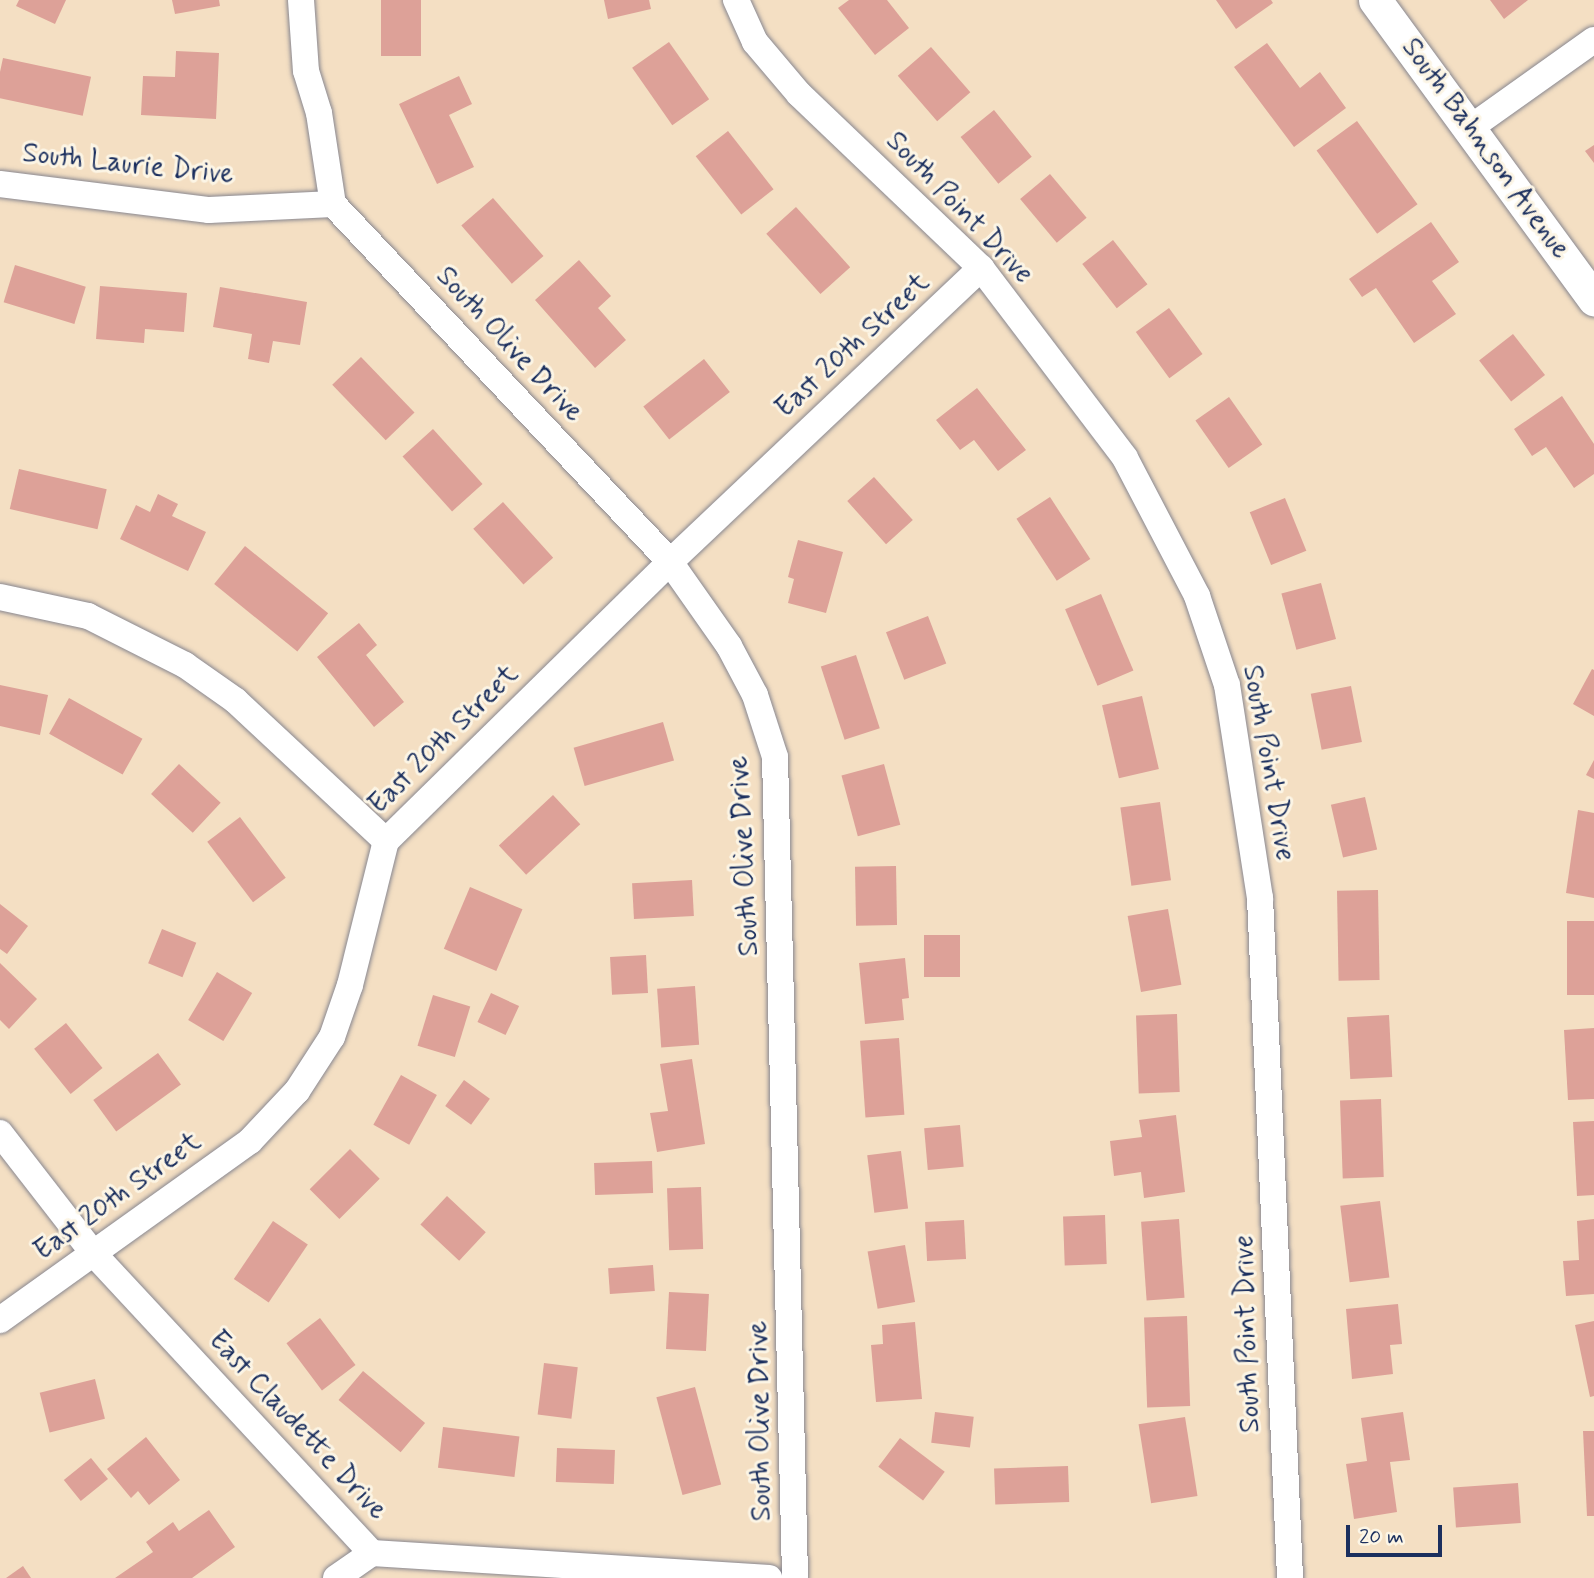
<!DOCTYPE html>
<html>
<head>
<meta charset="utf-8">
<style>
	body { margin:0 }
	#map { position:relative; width:1594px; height:1578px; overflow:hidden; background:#f4dfc3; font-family:Mynerve,sans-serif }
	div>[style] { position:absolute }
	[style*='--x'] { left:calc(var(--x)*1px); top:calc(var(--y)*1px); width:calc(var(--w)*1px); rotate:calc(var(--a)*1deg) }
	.building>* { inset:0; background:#dda198; transform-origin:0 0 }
	.roads { filter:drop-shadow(0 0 2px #888790) drop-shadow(0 0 2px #888790) }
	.minor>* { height:26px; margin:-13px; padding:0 13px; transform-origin:13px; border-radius:13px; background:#fff }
	.tertiary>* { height:33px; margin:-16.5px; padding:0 16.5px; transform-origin:16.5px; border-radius:16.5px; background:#fff }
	span { translate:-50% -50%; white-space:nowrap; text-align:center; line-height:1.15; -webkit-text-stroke:6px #fcf5e5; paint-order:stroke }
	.street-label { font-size:28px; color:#1b2f5e }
	.scale { position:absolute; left:1346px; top:1525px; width:96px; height:32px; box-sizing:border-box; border:4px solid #1b2f5e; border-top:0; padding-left:9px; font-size:21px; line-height:24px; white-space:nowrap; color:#1b2f5e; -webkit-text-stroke:5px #fcf5e5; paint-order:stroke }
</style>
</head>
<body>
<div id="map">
	<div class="building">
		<div style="clip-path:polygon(19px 0,66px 0,55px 24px,16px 6px)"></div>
		<div style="clip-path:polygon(172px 0,219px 0,220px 6px,175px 14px)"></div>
		<div style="left:381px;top:0;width:40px;height:56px"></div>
		<div style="clip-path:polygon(604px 0,649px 0,651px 9px,608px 19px)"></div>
		<div style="clip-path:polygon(849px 0,887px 0,909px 28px,875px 55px,838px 8px)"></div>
		<div style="clip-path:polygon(1216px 0,1271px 0,1273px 3px,1236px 29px)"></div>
		<div style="clip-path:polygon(1490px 0,1528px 0,1504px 19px)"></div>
		<div style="left:669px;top:42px;width:70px;height:45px;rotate:55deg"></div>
		<div style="clip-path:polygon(1267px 43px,1300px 88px,1320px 72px,1346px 108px,1294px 147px,1234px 67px)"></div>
		<div style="left:931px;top:47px;width:60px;height:44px;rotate:49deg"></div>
		<div style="clip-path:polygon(176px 51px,219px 53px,216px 119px,141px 115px,143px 76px,175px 77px)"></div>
		<div style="left:3px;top:58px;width:90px;height:40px;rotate:12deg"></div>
		<div style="clip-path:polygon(459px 76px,472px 104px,449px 115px,474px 167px,437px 184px,399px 104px)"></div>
		<div style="left:994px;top:110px;width:60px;height:43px;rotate:51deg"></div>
		<div style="left:1357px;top:121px;width:103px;height:50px;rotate:54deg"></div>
		<div style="left:728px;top:131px;width:74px;height:41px;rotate:52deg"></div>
		<div style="clip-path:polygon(1594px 145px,1594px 163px,1585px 151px)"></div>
		<div style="left:1050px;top:174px;width:57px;height:39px;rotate:50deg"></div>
		<div style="left:493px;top:198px;width:77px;height:42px;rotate:49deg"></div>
		<div style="left:796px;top:207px;width:81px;height:40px;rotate:48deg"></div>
		<div style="clip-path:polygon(1431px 222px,1459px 262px,1432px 281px,1456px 314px,1414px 343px,1376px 288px,1362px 297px,1349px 279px)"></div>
		<div style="left:1113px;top:240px;width:56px;height:39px;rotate:52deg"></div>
		<div style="clip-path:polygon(579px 260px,611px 296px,598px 308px,626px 340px,595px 368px,535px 300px)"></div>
		<div style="left:15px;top:265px;width:74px;height:39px;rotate:17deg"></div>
		<div style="clip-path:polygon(100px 286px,187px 293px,184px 332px,145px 329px,144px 343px,96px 339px)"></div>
		<div style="clip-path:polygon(220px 287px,307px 302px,300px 345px,273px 341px,269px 363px,248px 359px,252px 334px,213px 327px)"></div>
		<div style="left:1169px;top:308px;width:57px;height:41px;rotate:54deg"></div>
		<div style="left:1513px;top:334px;width:52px;height:43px;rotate:52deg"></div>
		<div style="left:361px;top:357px;width:77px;height:40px;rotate:46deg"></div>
		<div style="left:704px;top:359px;width:42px;height:77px;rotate:52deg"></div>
		<div style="clip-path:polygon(977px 388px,1026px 450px,998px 471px,974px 440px,960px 450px,936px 420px)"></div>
		<div style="clip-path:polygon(1562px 396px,1594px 444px,1594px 474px,1574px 488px,1546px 447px,1532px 456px,1514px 429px)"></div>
		<div style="left:1229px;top:397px;width:58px;height:41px;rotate:55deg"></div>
		<div style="left:433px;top:429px;width:74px;height:41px;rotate:48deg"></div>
		<div style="left:19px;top:469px;width:90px;height:41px;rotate:13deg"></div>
		<div style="left:874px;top:477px;width:58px;height:36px;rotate:48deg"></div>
		<div style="clip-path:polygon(158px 494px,178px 504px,172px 516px,206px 532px,188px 571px,120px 539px,136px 505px,150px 512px)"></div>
		<div style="left:1050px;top:497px;width:74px;height:40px;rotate:57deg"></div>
		<div style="left:1285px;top:498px;width:57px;height:38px;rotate:68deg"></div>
		<div style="left:503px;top:502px;width:75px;height:40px;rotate:48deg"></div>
		<div style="clip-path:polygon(798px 540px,843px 552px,826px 613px,788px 603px,794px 579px,788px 577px)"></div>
		<div style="left:245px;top:546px;width:107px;height:49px;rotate:39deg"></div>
		<div style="left:1321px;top:583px;width:58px;height:41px;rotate:75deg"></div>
		<div style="left:1101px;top:594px;width:83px;height:39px;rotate:67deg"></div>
		<div style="left:928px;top:616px;width:51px;height:45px;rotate:69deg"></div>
		<div style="clip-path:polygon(359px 623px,377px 645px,366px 655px,404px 702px,374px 727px,317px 657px)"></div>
		<div style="left:856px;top:655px;width:77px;height:37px;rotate:72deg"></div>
		<div style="clip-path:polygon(1592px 669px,1594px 670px,1594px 716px,1573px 704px)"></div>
		<div style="clip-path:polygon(0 685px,48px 695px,40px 735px,0 726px)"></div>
		<div style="left:1351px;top:686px;width:57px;height:41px;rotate:79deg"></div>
		<div style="left:1142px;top:696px;width:75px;height:41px;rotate:77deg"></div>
		<div style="left:69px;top:698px;width:84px;height:41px;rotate:29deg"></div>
		<div style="left:663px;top:722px;width:40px;height:93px;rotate:74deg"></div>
		<div style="clip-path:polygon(1594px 760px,1594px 779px,1586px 775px)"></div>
		<div style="left:179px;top:764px;width:57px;height:41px;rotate:43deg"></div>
		<div style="left:884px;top:764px;width:63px;height:44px;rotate:75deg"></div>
		<div style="left:553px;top:795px;width:40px;height:74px;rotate:47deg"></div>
		<div style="left:1365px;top:797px;width:54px;height:35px;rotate:77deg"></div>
		<div style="left:1160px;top:802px;width:79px;height:40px;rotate:82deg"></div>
		<div style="clip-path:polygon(1578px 810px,1594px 813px,1594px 898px,1566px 893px)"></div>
		<div style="left:240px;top:817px;width:76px;height:41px;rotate:53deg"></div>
		<div style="left:896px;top:866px;width:59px;height:41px;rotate:89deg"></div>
		<div style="left:692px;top:880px;width:36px;height:60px;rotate:87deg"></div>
		<div style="left:470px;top:887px;width:57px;height:67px;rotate:23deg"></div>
		<div style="left:1378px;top:890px;width:90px;height:41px;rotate:89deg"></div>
		<div style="clip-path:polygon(0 904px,28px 926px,7px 954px,0 949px)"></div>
		<div style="left:1168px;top:909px;width:77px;height:41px;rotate:80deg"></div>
		<div style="left:1594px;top:921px;width:74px;height:27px;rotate:90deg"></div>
		<div style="left:162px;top:929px;width:37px;height:37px;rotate:22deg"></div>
		<div style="left:924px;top:935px;width:36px;height:42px"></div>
		<div style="left:646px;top:955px;width:38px;height:36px;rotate:87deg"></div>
		<div style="clip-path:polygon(905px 958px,909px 998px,902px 999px,904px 1020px,865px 1024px,859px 963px)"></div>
		<div style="clip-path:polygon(0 963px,37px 999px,9px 1029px,0 1020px)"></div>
		<div style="left:217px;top:972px;width:41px;height:56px;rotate:31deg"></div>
		<div style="left:695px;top:986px;width:59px;height:38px;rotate:86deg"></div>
		<div style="left:491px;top:993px;width:31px;height:32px;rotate:25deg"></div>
		<div style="left:433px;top:995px;width:39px;height:53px;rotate:17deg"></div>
		<div style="left:1177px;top:1014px;width:78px;height:41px;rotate:88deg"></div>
		<div style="left:1389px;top:1015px;width:62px;height:42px;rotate:87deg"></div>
		<div style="left:66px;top:1023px;width:58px;height:41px;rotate:51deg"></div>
		<div style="clip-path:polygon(1594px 1028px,1594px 1099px,1568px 1100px,1564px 1030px)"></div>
		<div style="left:899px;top:1038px;width:77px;height:39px;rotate:86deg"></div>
		<div style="left:158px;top:1053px;width:39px;height:80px;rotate:54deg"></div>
		<div style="clip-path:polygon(692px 1059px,705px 1144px,657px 1152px,650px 1113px,668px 1111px,660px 1064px)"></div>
		<div style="left:401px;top:1075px;width:41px;height:57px;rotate:29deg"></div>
		<div style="left:464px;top:1080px;width:32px;height:32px;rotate:36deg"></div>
		<div style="left:1381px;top:1099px;width:78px;height:41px;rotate:88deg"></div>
		<div style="clip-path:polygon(1176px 1115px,1185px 1192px,1144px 1198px,1141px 1172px,1114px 1176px,1110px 1141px,1142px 1137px,1139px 1120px)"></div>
		<div style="clip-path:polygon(1594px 1121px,1594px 1195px,1577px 1196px,1573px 1122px)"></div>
		<div style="left:960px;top:1125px;width:42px;height:36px;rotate:85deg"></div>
		<div style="left:350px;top:1149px;width:42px;height:57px;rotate:45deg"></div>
		<div style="left:901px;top:1151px;width:58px;height:34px;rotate:83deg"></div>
		<div style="left:652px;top:1161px;width:32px;height:58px;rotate:88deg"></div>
		<div style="left:701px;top:1187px;width:62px;height:34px;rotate:88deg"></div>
		<div style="left:447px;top:1196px;width:53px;height:39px;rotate:43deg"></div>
		<div style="left:1380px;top:1201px;width:77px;height:40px;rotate:83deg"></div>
		<div style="left:1105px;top:1215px;width:49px;height:42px;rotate:88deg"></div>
		<div style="left:1179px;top:1219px;width:79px;height:38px;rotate:86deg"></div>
		<div style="clip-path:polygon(1594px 1219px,1594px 1294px,1566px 1296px,1563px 1261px,1579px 1260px,1577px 1221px)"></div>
		<div style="left:964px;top:1220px;width:39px;height:39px;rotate:87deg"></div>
		<div style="left:273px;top:1221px;width:42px;height:70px;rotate:34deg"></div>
		<div style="left:905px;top:1245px;width:58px;height:38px;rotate:80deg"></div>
		<div style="left:653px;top:1265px;width:26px;height:45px;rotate:86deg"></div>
		<div style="left:669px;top:1292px;width:40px;height:57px;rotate:3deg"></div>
		<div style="clip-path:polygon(1398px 1304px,1402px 1344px,1390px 1345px,1393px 1374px,1352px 1379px,1346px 1309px)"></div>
		<div style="left:1187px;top:1316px;width:90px;height:43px;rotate:88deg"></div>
		<div style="left:320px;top:1318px;width:59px;height:42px;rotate:53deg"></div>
		<div style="clip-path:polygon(1594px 1321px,1594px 1396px,1590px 1397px,1575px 1325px)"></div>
		<div style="clip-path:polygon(915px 1322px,922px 1399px,876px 1402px,871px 1345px,883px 1344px,882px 1325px)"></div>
		<div style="left:544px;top:1363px;width:34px;height:52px;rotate:7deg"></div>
		<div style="left:363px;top:1371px;width:81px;height:38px;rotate:40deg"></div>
		<div style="left:95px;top:1379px;width:41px;height:57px;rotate:76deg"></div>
		<div style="left:695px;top:1387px;width:101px;height:40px;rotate:75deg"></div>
		<div style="left:935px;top:1412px;width:39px;height:31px;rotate:7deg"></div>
		<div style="clip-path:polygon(1403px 1412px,1410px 1460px,1390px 1462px,1397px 1512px,1354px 1519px,1346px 1464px,1367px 1461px,1361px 1418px)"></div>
		<div style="left:1185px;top:1417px;width:80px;height:47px;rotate:81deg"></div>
		<div style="left:443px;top:1427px;width:77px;height:41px;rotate:7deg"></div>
		<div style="clip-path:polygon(1583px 1431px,1594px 1431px,1594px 1516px,1587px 1516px)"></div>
		<div style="clip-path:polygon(146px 1437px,180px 1480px,149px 1505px,138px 1491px,131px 1498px,107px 1469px)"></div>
		<div style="left:900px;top:1438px;width:56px;height:36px;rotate:37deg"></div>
		<div style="left:557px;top:1448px;width:58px;height:34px;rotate:2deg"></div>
		<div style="left:91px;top:1458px;width:27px;height:35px;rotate:51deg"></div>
		<div style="left:1068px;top:1466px;width:36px;height:74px;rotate:88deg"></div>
		<div style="left:1518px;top:1483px;width:40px;height:65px;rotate:86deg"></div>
		<div style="clip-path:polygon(209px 1510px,235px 1547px,192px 1578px,115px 1578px,153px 1552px,146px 1542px,173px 1522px,179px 1531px)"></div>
		<div style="clip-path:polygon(23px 1566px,31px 1578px,6px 1578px)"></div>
	</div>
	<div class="roads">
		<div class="minor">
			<div style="--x:301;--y:0;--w:71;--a:86"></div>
			<div style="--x:306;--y:71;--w:44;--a:72.8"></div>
			<div style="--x:319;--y:113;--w:92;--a:81.3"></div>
			<div style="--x:333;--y:204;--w:492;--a:46.7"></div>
			<div style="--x:670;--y:562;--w:103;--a:54.9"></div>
			<div style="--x:729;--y:646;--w:55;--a:62"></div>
			<div style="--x:755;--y:695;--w:65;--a:72.1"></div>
			<div style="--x:775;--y:757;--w:821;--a:88.6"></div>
			<div style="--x:736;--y:0;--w:46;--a:65.7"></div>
			<div style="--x:755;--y:42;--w:68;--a:49.8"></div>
			<div style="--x:799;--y:94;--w:252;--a:43.7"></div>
			<div style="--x:981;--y:268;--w:238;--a:52.8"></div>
			<div style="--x:1125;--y:458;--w:156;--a:62.4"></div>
			<div style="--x:1197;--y:596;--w:94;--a:71.4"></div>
			<div style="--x:1227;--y:685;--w:216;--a:81.2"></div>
			<div style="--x:1260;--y:898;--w:681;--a:87.47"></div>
			<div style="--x:1470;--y:128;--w:152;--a:-35.4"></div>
			<div style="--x:0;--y:184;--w:211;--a:7.1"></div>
			<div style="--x:209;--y:210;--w:124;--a:-2.8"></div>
			<div style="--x:0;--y:597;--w:90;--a:12.2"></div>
			<div style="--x:88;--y:616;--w:109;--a:26.8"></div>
			<div style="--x:185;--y:665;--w:62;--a:35.2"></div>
			<div style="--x:236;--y:701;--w:205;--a:43"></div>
			<div style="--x:0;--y:1133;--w:152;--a:52.2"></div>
			<div style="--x:93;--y:1253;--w:410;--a:47.1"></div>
			<div style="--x:372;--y:1553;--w:398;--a:3.6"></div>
			<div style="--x:0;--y:1320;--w:307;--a:-35.6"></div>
			<div style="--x:250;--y:1141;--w:69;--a:-46.8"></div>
			<div style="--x:297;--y:1091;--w:64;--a:-57.1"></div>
			<div style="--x:332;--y:1037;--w:55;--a:-70.9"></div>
			<div style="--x:350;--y:985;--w:148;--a:-76"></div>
			<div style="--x:386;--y:841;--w:398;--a:-44.5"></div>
			<div style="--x:670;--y:562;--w:428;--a:-43.4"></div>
			<div style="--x:336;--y:1578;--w:44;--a:-34.8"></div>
		</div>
		<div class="tertiary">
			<div style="--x:1375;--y:0;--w:371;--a:53.8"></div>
		</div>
	</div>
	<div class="street-label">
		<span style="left:1485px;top:149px;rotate:54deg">South Bahnson Avenue</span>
		<span style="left:128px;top:165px;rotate:6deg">South Laurie Drive</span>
		<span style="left:959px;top:208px;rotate:46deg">South Point Drive</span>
		<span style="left:509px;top:345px;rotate:47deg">South Olive Drive</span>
		<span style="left:853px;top:346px;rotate:-43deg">East 20th Street</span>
		<span style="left:444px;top:740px;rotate:-45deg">East 20th Street</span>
		<span style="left:1268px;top:763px;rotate:80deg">South Point Drive</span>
		<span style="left:745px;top:856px;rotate:-93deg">South Olive Drive</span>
		<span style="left:118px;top:1197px;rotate:-36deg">East 20th Street</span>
		<span style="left:1248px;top:1334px;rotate:-92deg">South Point Drive</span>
		<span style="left:761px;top:1421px;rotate:-91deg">South Olive Drive</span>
		<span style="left:297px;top:1426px;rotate:47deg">East Claudette Drive</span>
	</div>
	<div class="scale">20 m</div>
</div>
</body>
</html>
